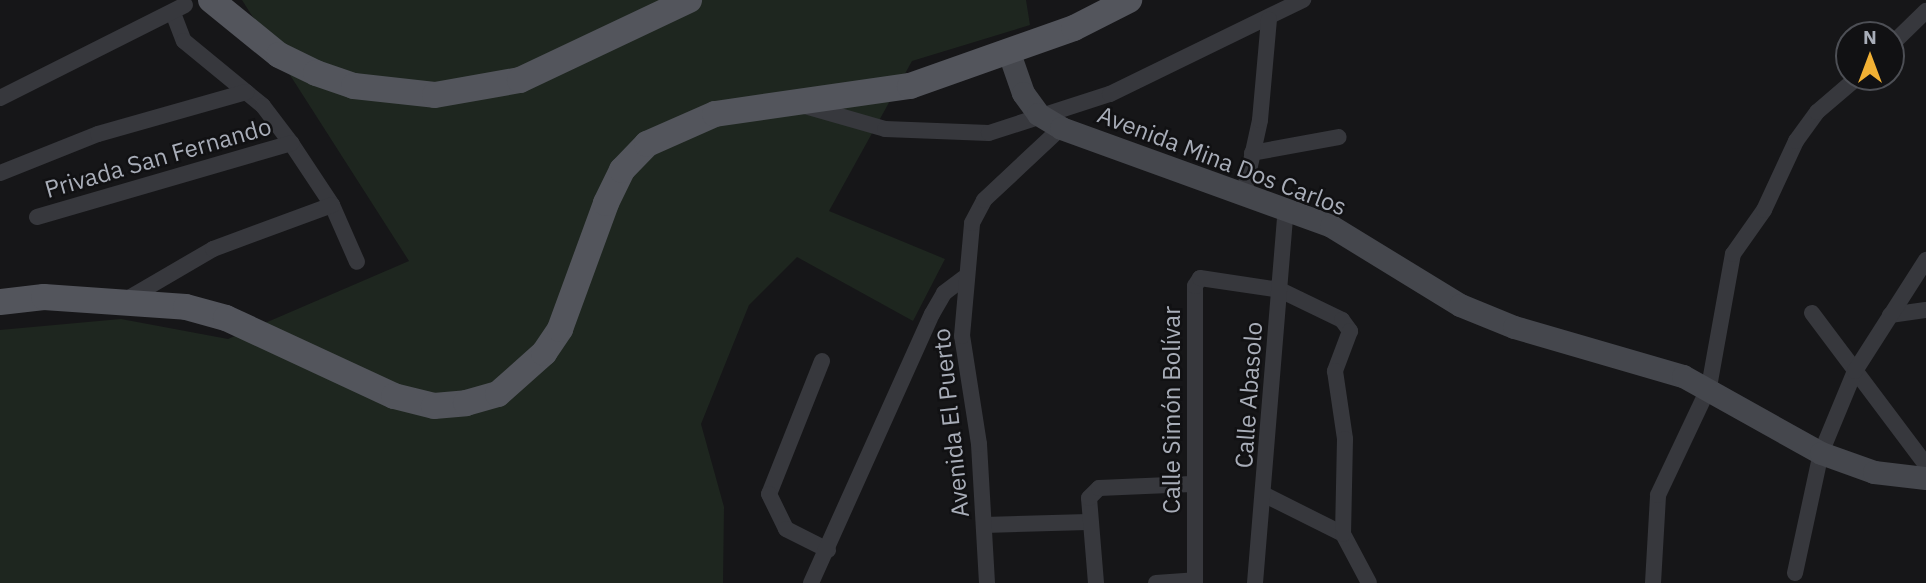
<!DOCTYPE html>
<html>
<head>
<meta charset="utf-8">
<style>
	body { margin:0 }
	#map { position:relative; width:1926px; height:583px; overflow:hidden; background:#161618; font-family:"IBM Plex Sans",sans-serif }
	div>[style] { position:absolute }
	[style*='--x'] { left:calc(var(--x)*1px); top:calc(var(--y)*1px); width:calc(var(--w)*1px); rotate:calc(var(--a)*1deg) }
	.green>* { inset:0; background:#1e261f }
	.street>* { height:16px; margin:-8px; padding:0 8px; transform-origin:8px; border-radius:8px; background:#37383d }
	.secondary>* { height:23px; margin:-11.5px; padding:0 11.5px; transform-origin:11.5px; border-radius:11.5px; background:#45474d }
	.primary>* { height:26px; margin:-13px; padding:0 13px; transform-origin:13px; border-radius:13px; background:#53555c }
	span { translate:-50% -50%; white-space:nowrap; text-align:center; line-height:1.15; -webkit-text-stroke:5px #111113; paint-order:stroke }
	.street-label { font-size:24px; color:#a8adb8 }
	.north { position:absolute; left:1835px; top:21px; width:70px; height:70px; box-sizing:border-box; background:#111113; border:2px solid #4d4f55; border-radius:50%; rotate:0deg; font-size:19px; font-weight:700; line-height:28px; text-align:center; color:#a8adb8 }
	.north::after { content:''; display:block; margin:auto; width:24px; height:32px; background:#f2b134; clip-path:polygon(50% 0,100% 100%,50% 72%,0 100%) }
</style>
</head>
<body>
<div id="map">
	<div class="green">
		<div style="clip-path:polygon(242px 0,1026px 0,1030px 25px,912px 61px,829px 211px,945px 259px,913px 321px,797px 257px,749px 305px,701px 424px,724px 507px,723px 583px,0 583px,0 330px,121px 319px,228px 339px,409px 261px)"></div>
	</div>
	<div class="street">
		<div style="--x:173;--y:13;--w:30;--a:69"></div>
		<div style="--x:184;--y:41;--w:102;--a:39.4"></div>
		<div style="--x:263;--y:106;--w:46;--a:52.9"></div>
		<div style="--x:291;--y:143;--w:74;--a:56.5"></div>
		<div style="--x:332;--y:205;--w:62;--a:66.3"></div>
		<div style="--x:1891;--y:45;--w:49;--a:-44.2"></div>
		<div style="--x:0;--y:98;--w:207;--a:-26.7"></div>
		<div style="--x:805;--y:106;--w:83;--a:16"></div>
		<div style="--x:885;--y:129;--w:104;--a:2.2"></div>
		<div style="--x:989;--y:133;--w:127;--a:-17.9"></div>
		<div style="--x:1110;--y:94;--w:215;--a:-26"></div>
		<div style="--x:1252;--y:153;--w:88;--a:-10.4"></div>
		<div style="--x:0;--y:173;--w:105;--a:-21.7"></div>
		<div style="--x:98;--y:134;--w:154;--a:-15.8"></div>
		<div style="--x:1244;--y:193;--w:75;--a:-77.6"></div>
		<div style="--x:1260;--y:120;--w:101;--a:-84.9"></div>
		<div style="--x:37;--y:217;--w:265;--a:-16.2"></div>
		<div style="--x:124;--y:301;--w:103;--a:-30.3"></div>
		<div style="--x:213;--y:249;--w:127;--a:-20.3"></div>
		<div style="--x:1812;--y:313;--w:190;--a:53.1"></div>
		<div style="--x:1890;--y:315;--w:36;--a:-8"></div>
		<div style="--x:822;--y:361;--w:143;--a:111.7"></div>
		<div style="--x:769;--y:494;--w:39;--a:64"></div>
		<div style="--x:786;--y:529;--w:47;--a:26.6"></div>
		<div style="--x:1265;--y:495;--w:87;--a:26.6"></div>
		<div style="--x:1343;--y:534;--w:55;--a:62"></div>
		<div style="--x:984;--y:525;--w:104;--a:-1.7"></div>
		<div style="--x:1795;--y:573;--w:123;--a:-77.8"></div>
		<div style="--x:1821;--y:453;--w:89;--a:-67.5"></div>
		<div style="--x:1855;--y:371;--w:132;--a:-57.4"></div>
		<div style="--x:811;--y:583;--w:295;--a:-65.8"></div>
		<div style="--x:932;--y:314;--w:24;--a:-60"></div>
		<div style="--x:944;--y:293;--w:25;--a:-37"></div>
		<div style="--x:987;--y:583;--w:139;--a:-93.3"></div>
		<div style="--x:979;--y:444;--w:109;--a:-98.9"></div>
		<div style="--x:962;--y:336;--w:113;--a:-84.9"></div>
		<div style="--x:972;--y:223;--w:26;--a:-62"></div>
		<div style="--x:984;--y:200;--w:105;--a:-43.1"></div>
		<div style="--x:1096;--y:583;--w:85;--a:-94.7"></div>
		<div style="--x:1089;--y:498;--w:14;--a:-45"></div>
		<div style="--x:1099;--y:488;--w:93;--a:-2.5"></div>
		<div style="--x:1156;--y:583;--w:39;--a:-4"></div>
		<div style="--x:1195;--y:583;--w:297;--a:-90"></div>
		<div style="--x:1195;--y:286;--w:9;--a:-58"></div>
		<div style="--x:1200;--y:278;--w:81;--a:8.5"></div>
		<div style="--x:1280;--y:290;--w:69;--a:25.8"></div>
		<div style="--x:1342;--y:320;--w:14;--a:54"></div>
		<div style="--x:1350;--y:331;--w:43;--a:110.6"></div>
		<div style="--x:1335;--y:371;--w:69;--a:81.6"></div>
		<div style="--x:1345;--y:439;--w:95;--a:91.2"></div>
		<div style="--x:1255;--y:583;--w:375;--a:-85.3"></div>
		<div style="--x:1653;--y:583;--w:88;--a:-86.7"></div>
		<div style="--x:1658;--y:495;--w:119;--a:-64.7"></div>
		<div style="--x:1709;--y:387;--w:135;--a:-79.8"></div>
		<div style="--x:1733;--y:254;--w:54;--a:-54.8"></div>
		<div style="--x:1764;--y:210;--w:76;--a:-65.1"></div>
		<div style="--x:1796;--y:141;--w:36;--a:-54"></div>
		<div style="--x:1817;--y:112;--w:54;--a:-40.5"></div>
	</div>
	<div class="secondary">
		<div style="--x:1009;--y:53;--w:42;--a:70.7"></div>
		<div style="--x:1023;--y:93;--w:26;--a:54"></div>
		<div style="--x:1038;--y:114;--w:27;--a:31"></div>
		<div style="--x:1061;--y:128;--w:287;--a:19.9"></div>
		<div style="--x:1331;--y:226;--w:151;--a:31.5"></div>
		<div style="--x:1460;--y:305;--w:58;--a:22.2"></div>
		<div style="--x:1514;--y:327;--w:176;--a:16.2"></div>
		<div style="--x:1683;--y:376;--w:158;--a:29.2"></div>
		<div style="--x:1821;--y:453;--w:56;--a:19.7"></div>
		<div style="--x:1874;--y:472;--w:52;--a:6.6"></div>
	</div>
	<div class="primary">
		<div style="--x:211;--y:0;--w:87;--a:39"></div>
		<div style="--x:279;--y:55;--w:41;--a:25.9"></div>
		<div style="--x:316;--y:73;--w:40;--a:18.9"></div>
		<div style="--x:354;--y:86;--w:81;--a:6.3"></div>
		<div style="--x:435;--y:95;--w:86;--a:-10"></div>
		<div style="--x:520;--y:80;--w:187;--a:-25.3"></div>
		<div style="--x:0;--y:302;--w:44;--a:-6.5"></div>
		<div style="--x:44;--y:297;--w:142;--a:4"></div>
		<div style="--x:186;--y:307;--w:41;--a:15.4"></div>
		<div style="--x:226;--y:318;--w:185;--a:24.9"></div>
		<div style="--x:394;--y:396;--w:41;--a:14"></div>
		<div style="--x:434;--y:406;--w:32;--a:-5"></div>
		<div style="--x:466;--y:403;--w:33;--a:-16"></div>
		<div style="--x:498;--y:394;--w:62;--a:-41.7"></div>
		<div style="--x:544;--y:353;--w:29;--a:-56"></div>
		<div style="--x:560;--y:329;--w:134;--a:-69.9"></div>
		<div style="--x:606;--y:203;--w:37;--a:-64"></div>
		<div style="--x:622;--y:170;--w:36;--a:-46"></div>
		<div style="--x:647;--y:144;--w:74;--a:-23.8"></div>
		<div style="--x:715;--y:114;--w:197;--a:-8.2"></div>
		<div style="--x:910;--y:86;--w:174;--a:-19.5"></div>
		<div style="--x:1074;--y:28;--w:62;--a:-27"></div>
	</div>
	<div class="street-label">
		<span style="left:158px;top:158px;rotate:-16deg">Privada San Fernando</span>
		<span style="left:1222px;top:161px;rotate:21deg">Avenida Mina Dos Carlos</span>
		<span style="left:1249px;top:395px;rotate:-86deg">Calle Abasolo</span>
		<span style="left:1172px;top:410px;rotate:-90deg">Calle Simón Bolívar</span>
		<span style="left:951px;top:423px;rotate:-96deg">Avenida El Puerto</span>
	</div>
	<div class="north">N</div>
</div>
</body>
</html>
